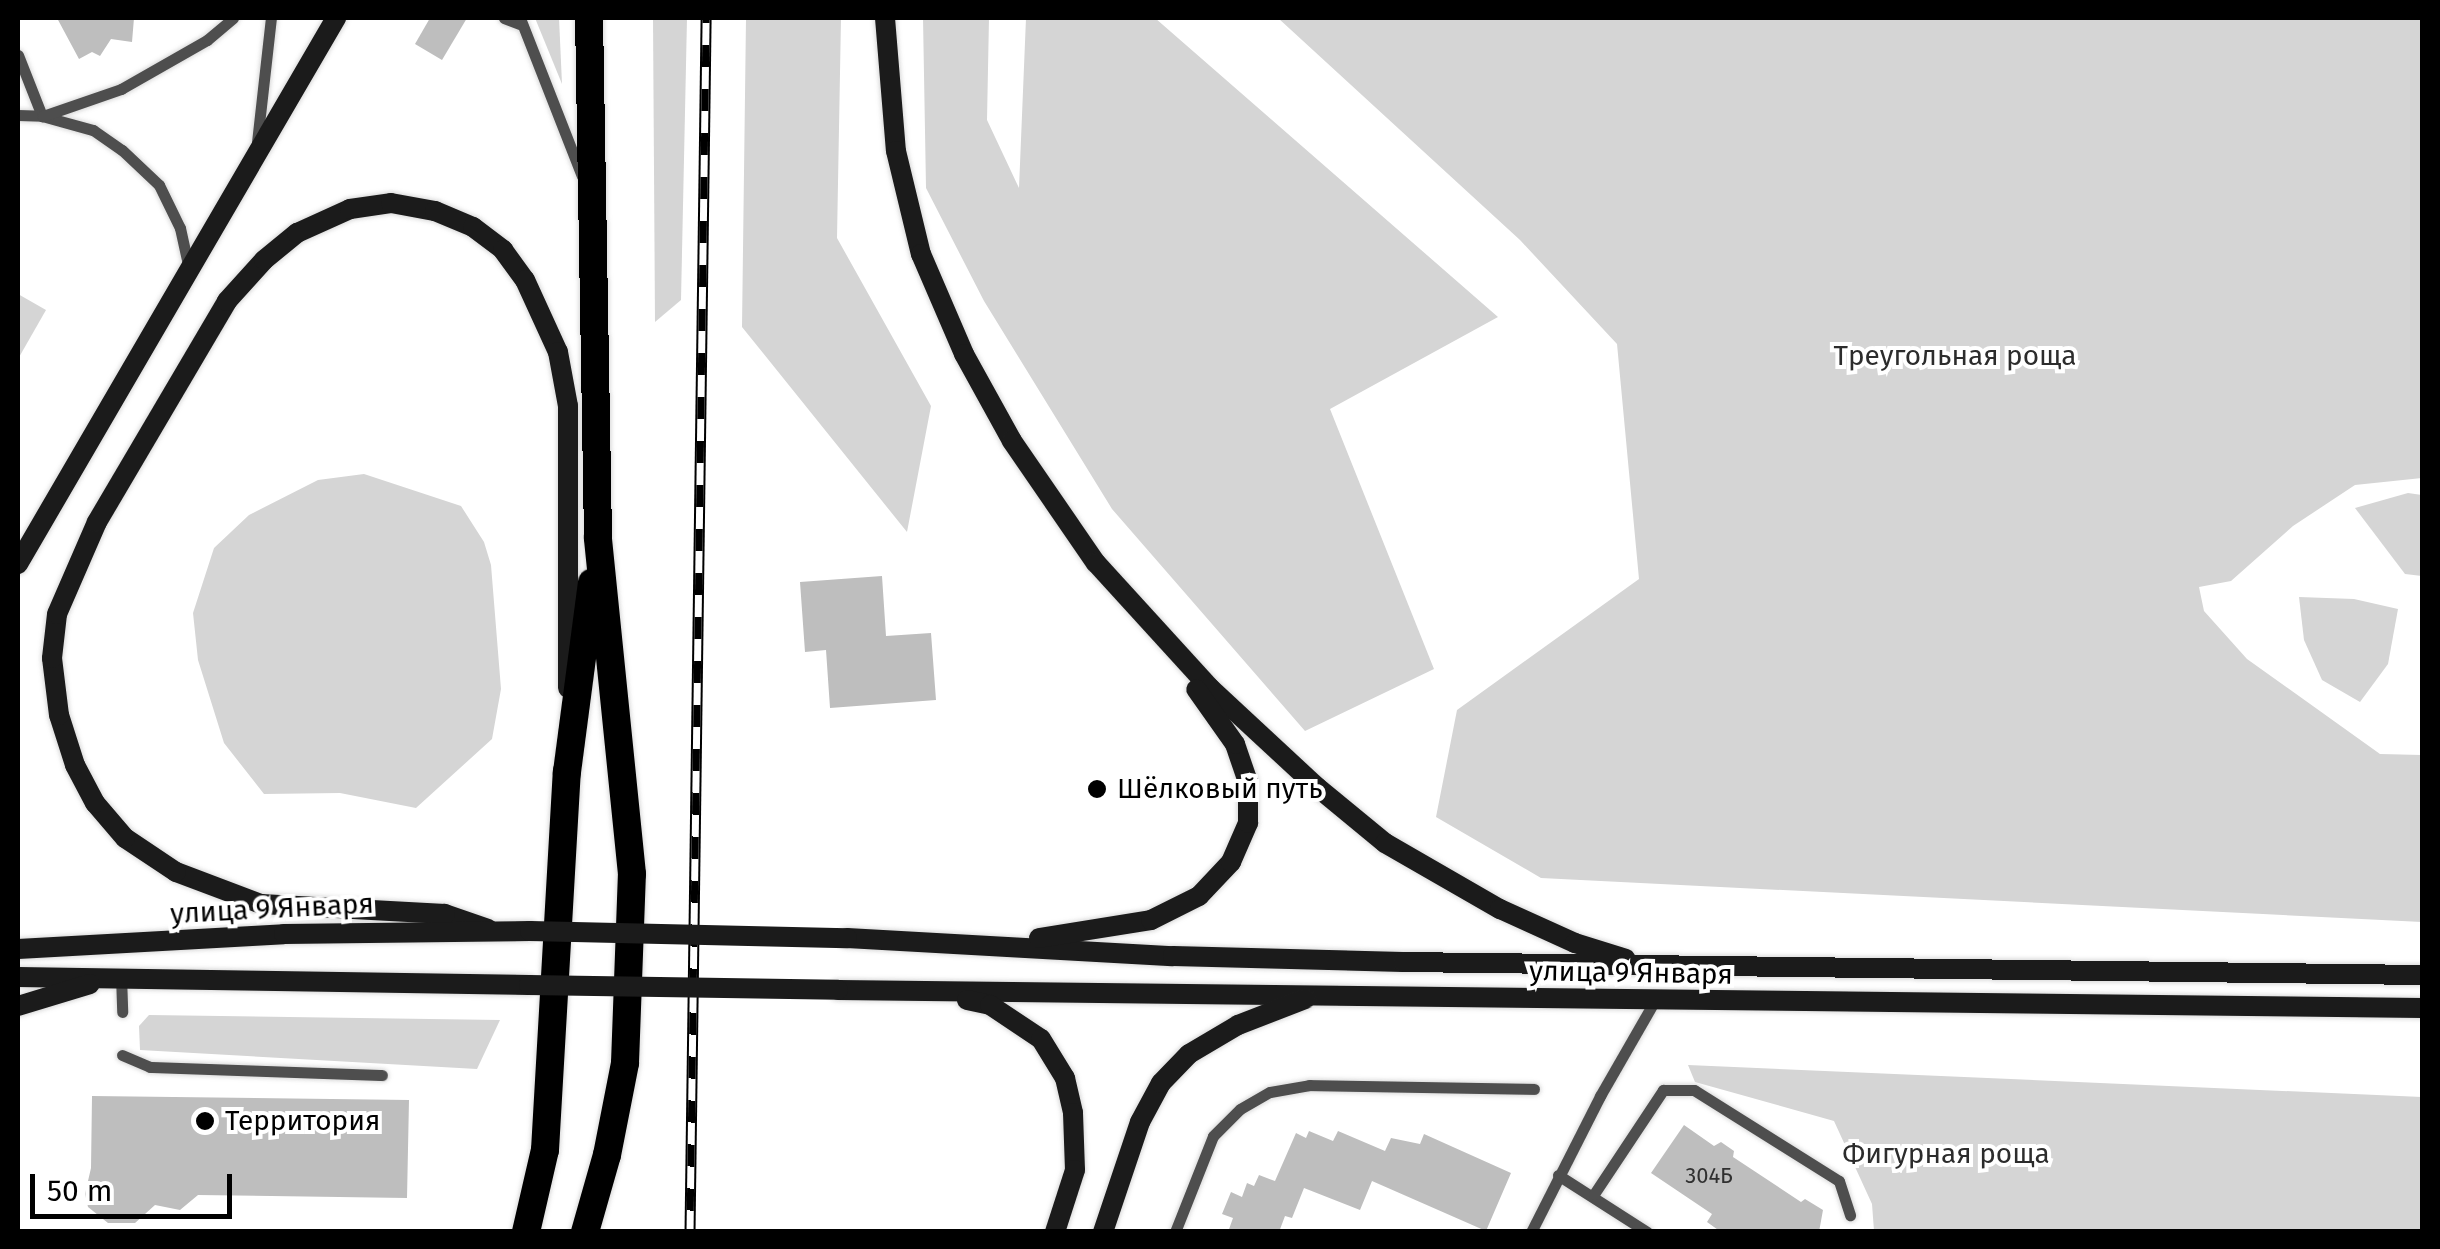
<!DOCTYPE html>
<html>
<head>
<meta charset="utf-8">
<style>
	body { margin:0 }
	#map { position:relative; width:2440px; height:1249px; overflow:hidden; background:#fff; font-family:"Fira Sans",sans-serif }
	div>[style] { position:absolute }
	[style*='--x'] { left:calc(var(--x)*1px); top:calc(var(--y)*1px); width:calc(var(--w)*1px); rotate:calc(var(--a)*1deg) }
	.green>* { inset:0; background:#d5d5d5 }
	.building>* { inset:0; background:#bebebe }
	.roads { filter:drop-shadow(0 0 2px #dbdbdb) drop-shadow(0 0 2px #dbdbdb) }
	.service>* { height:11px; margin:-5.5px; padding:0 5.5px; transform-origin:5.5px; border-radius:5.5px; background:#4e4e4e }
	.secondary>* { height:20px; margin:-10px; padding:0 10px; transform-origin:10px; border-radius:10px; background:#1b1b1b }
	.trunk>* { height:28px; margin:-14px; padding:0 14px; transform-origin:14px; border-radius:14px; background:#000 }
	.rail>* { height:11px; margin-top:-5.5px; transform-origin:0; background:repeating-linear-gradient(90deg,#fff 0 22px,#000 0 44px); box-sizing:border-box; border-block:2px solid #000 }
	.secondary-bridge>* { height:20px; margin:-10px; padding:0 10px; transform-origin:10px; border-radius:10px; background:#1b1b1b }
	.dots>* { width:28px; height:28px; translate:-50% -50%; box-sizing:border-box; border:5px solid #fff; border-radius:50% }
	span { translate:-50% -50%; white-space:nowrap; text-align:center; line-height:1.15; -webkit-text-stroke:8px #fff; paint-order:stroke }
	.number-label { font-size:22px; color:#303030 }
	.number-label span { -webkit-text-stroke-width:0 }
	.park-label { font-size:28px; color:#2c2c2c }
	.poi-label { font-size:28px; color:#000 }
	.left { translate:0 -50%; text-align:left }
	.street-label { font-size:28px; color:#000 }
	.frame { position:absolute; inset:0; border:20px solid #000; pointer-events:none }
	.scale { position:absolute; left:30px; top:1174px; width:202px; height:45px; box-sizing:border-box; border:5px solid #000; border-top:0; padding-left:12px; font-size:30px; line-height:35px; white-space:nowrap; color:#000; -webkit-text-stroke:8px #fff; paint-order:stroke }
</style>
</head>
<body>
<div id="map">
	<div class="green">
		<div style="clip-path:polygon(535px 18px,559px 18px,562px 84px)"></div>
		<div style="clip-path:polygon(653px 18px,687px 18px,681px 300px,655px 322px)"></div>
		<div style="clip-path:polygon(746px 18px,841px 18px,837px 238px,931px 406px,907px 532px,742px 327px)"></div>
		<div style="clip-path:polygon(923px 18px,989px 18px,987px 120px,1019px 188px,1026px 18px,1155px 18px,1498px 317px,1330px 409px,1434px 669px,1305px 731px,1112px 509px,984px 301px,926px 188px)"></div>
		<div style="clip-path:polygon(1278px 18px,2422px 18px,2422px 478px,2355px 485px,2293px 526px,2231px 581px,2199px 587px,2204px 611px,2247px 659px,2380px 754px,2422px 755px,2422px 922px,1541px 878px,1436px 817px,1457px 710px,1639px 579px,1617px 344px,1520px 240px)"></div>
		<div style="clip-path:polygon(18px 294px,46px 310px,18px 359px)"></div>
		<div style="clip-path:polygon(364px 474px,461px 506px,484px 542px,491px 565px,501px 689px,492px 739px,416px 808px,340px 793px,264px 794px,224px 743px,198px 660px,193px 613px,214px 548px,249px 515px,318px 480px)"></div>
		<div style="clip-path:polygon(2408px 493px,2422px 495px,2422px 576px,2405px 574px,2355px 508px)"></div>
		<div style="clip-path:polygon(2299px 597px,2354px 599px,2398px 609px,2388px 664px,2360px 702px,2322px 680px,2304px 640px)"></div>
		<div style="clip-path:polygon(149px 1015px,500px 1020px,477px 1069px,140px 1050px,139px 1026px)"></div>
		<div style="clip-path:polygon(1688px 1065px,2422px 1097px,2422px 1231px,1874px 1231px,1872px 1204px,1834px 1121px,1695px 1082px)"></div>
	</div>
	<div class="building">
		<div style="clip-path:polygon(57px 18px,134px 18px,132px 42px,111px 39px,100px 56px,92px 52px,79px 59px)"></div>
		<div style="clip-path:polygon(430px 18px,467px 18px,442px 60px,415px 44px)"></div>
		<div style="clip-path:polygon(882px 576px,886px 636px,931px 633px,936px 700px,830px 708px,826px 650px,805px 652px,800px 582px)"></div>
		<div style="clip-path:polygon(92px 1096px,409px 1100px,407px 1198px,198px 1195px,180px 1210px,155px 1205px,135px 1223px,108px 1223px,88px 1207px,85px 1194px,91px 1168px)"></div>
		<div style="clip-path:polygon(1684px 1125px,1714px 1146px,1721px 1142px,1734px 1151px,1733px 1157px,1801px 1202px,1805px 1199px,1823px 1210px,1819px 1232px,1721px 1232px,1707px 1222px,1712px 1214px,1651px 1173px)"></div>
		<div style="clip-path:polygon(1309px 1131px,1333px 1141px,1338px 1131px,1385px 1151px,1391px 1138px,1420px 1144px,1424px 1134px,1511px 1173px,1486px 1231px,1372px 1181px,1360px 1210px,1304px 1188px,1292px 1218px,1285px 1216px,1279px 1232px,1228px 1232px,1233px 1218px,1222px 1214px,1231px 1192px,1242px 1197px,1247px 1183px,1254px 1186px,1259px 1175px,1275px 1181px,1296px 1133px,1306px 1138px)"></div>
	</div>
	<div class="roads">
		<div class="service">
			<div style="--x:504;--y:18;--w:17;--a:21"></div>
			<div style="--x:520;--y:18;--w:170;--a:68.6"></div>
			<div style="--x:18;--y:55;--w:66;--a:68.5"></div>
			<div style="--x:18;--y:115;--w:24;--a:2"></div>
			<div style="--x:42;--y:116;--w:53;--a:15.4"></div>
			<div style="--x:93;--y:130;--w:35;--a:35"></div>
			<div style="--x:122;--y:150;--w:51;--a:43.4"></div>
			<div style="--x:159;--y:185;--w:48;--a:64"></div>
			<div style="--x:180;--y:228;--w:42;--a:77.6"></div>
			<div style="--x:43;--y:116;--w:83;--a:-19.1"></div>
			<div style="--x:121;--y:89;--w:99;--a:-29.7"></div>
			<div style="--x:207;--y:40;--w:34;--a:-40"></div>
			<div style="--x:257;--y:142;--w:125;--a:-83.6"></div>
			<div style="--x:121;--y:976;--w:36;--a:88"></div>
			<div style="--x:122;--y:1055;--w:30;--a:23"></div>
			<div style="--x:150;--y:1067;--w:232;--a:2"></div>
			<div style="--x:1558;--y:1175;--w:106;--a:32.6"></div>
			<div style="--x:1594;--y:1194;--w:125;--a:-56.4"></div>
			<div style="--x:1663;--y:1090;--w:31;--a:0"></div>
			<div style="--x:1694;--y:1090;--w:171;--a:32.1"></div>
			<div style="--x:1839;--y:1181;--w:36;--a:72"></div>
			<div style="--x:1175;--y:1232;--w:103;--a:-68.4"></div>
			<div style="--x:1213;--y:1136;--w:38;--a:-45"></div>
			<div style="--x:1240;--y:1109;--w:34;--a:-30"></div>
			<div style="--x:1270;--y:1092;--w:40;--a:-10"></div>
			<div style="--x:1309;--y:1085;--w:225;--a:1"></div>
			<div style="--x:1531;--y:1232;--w:153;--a:-63.1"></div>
			<div style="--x:1600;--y:1096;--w:108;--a:-60.1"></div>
		</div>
		<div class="secondary">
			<div style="--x:885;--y:18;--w:133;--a:85.3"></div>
			<div style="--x:896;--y:151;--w:106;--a:76.4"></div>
			<div style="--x:921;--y:254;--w:109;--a:66.7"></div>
			<div style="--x:964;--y:354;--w:99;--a:61.1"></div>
			<div style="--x:1012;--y:441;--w:148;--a:55.5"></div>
			<div style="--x:1096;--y:563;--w:169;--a:47.6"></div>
			<div style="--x:1210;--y:688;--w:146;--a:42.8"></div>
			<div style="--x:1317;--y:787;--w:88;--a:39.5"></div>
			<div style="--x:1385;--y:843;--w:133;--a:29.9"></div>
			<div style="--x:1500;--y:909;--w:82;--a:24.4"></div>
			<div style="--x:1575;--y:943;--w:53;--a:17.4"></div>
			<div style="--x:18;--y:564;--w:632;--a:-59.78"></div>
			<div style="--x:488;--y:929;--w:46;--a:-160.8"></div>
			<div style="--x:445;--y:914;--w:184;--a:-176.9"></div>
			<div style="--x:261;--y:904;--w:91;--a:-159.4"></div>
			<div style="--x:176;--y:872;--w:61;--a:-146.3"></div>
			<div style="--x:125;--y:838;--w:46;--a:-130.6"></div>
			<div style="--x:95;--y:803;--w:43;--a:-117.8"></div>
			<div style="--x:75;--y:765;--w:52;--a:-107.7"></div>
			<div style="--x:59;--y:715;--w:57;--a:-97"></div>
			<div style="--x:52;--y:658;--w:44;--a:-83.5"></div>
			<div style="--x:57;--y:614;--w:100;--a:-66.5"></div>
			<div style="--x:97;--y:522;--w:256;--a:-59.5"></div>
			<div style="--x:227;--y:301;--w:55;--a:-47.9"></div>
			<div style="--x:264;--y:260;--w:43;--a:-39.3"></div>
			<div style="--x:297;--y:233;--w:58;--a:-24.4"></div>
			<div style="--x:350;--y:209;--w:41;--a:-8.3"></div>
			<div style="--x:391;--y:203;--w:45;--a:10.3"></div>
			<div style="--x:435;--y:211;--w:41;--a:22.8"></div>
			<div style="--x:473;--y:227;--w:38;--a:37"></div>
			<div style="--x:503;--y:250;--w:37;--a:54"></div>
			<div style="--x:525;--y:280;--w:79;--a:65.4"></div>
			<div style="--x:558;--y:352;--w:55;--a:79.5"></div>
			<div style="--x:568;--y:406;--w:282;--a:90"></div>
			<div style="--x:847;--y:938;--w:326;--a:3.2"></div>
			<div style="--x:1173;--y:956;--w:230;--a:1.5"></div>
			<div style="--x:1403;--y:962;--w:1019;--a:0.73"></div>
			<div style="--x:1039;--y:938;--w:113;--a:-9.1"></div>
			<div style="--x:1151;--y:920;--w:54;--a:-26.6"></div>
			<div style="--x:1199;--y:896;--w:47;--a:-46.7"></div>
			<div style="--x:1231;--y:862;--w:43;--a:-66.4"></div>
			<div style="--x:1248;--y:823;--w:41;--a:-90"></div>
			<div style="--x:1248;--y:782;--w:40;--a:-108.9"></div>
			<div style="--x:1235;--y:744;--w:67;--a:-125.3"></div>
			<div style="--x:18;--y:949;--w:266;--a:-3.2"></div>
			<div style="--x:284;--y:934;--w:246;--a:-0.7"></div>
			<div style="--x:18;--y:977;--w:511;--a:0.9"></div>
			<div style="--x:838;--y:990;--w:1584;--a:0.65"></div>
			<div style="--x:967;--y:1000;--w:24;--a:12"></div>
			<div style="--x:990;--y:1005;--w:61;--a:33.7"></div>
			<div style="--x:1041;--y:1039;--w:46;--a:58.4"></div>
			<div style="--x:1065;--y:1078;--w:36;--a:77"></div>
			<div style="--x:1073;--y:1113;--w:57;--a:88"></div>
			<div style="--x:1075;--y:1170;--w:65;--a:107.9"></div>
			<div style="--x:18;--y:1006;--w:75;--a:-17"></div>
			<div style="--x:1103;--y:1232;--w:116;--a:-71.4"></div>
			<div style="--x:1140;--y:1122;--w:44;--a:-61.7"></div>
			<div style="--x:1161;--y:1083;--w:40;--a:-46"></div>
			<div style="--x:1189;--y:1054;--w:57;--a:-30.6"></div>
			<div style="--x:1238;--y:1025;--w:72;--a:-21.2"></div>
		</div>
		<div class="trunk">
			<div style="--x:526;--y:1232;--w:84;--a:-77"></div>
			<div style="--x:545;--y:1150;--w:379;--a:-86.7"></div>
			<div style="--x:567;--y:772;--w:191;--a:-82.5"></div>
			<div style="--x:585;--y:1232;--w:80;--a:-74.1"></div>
			<div style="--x:607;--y:1155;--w:94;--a:-78.9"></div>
			<div style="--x:625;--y:1063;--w:189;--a:-87.9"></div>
			<div style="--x:632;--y:874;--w:339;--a:-95.8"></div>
			<div style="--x:598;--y:537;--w:519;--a:-90.99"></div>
		</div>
	</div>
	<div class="rail">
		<div style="--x:690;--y:1232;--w:1214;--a:-89.24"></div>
	</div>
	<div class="secondary-bridge">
		<div style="--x:530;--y:931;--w:317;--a:1.3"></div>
		<div style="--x:529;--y:985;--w:309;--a:0.9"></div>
	</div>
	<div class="dots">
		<div style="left:1097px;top:789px;background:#000"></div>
		<div style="left:205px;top:1121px;background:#000"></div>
	</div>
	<div class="number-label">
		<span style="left:1709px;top:1176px">304Б</span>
	</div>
	<div class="park-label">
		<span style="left:1955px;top:356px">Треугольная роща</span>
		<span style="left:1946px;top:1154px">Фигурная роща</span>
	</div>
	<div class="poi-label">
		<span class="left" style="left:1117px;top:789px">Шёлковый путь</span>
		<span class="left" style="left:225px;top:1121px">Территория</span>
	</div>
	<div class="street-label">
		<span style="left:272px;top:909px;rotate:-3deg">улица 9 Января</span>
		<span style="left:1631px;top:973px;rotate:1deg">улица 9 Января</span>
	</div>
	<div class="frame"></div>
	<div class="scale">50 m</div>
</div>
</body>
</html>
